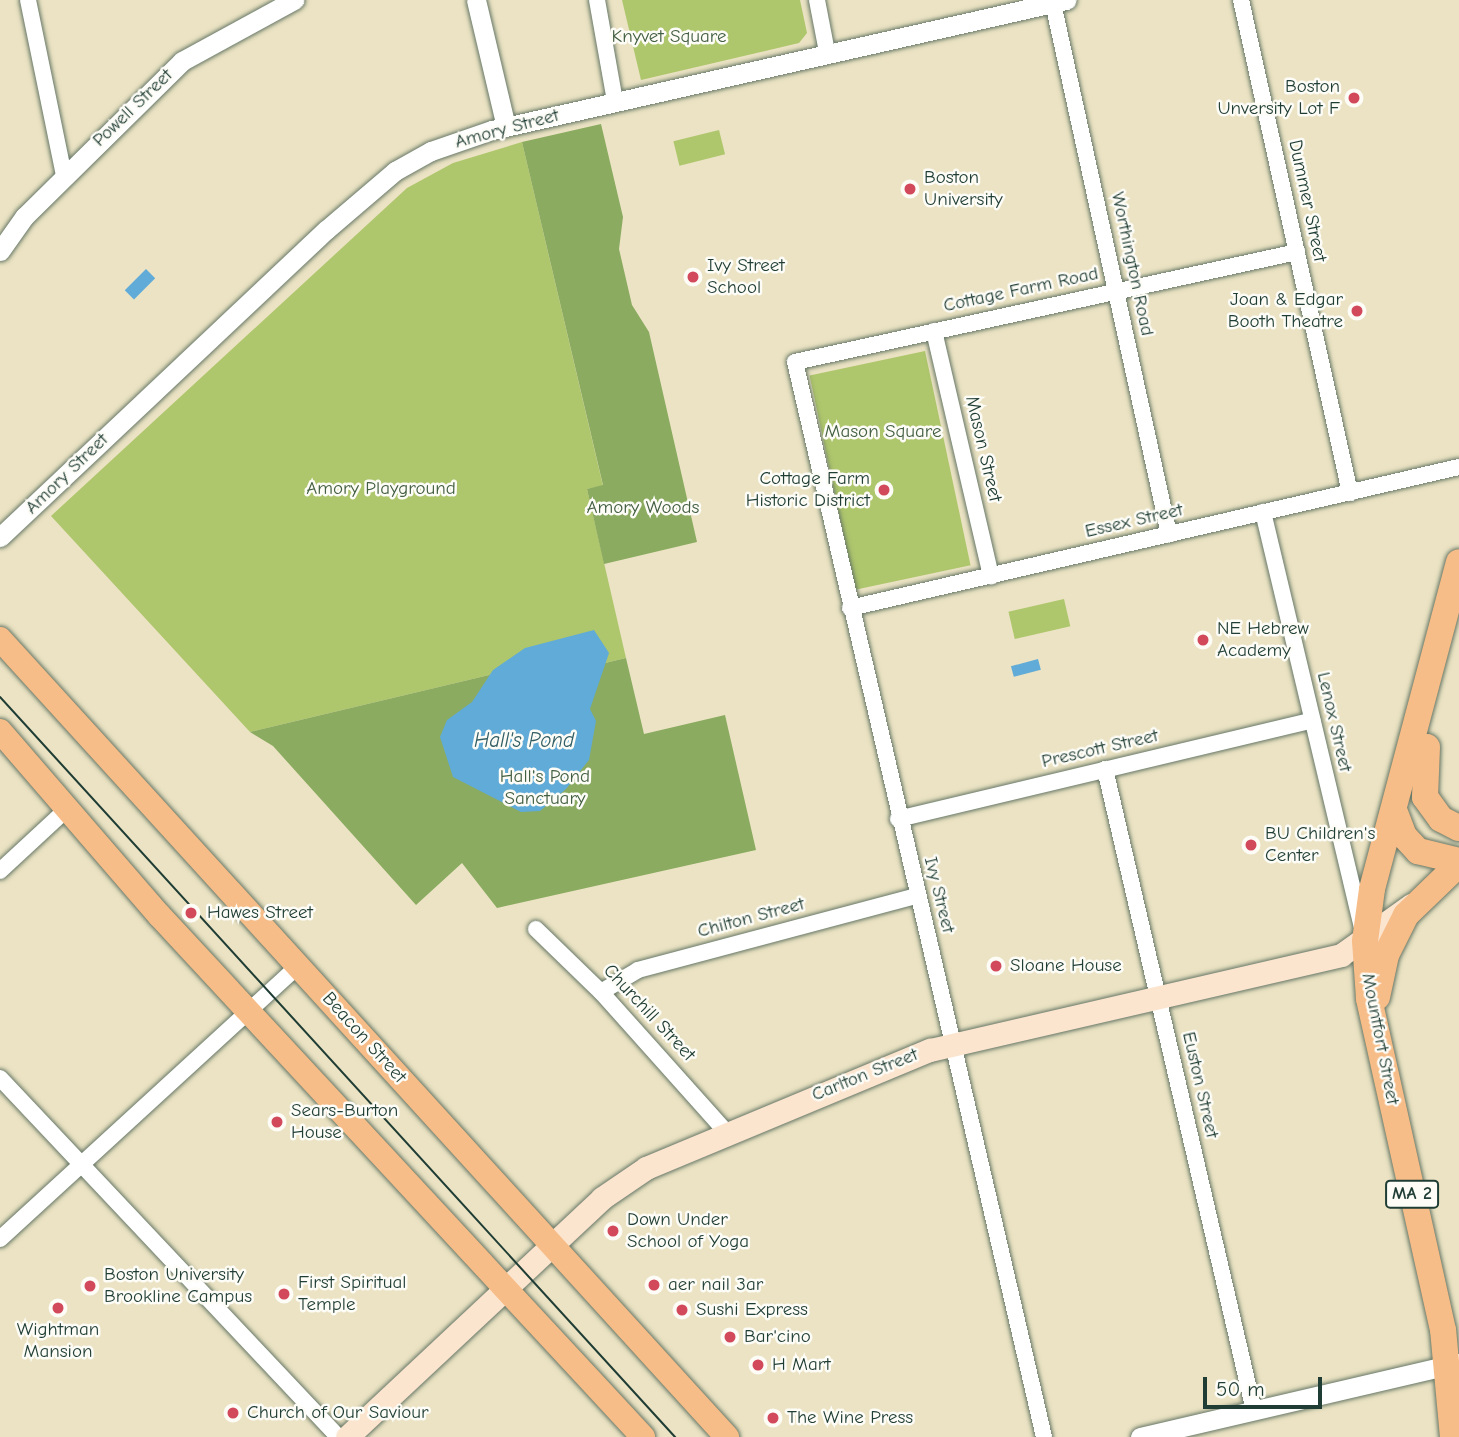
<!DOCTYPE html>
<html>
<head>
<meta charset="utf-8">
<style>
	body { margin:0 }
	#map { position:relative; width:1459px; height:1437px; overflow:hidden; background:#ebe3c3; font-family:"Comic Neue",sans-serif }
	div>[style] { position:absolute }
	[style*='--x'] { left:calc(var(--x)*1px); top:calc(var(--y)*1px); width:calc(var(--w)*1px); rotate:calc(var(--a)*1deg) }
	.green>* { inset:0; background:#aec66c; transform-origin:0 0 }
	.forest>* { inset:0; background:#8aab60 }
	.water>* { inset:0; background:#60abd8; transform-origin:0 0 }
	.roads { filter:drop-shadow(0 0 2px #676) drop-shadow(0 0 2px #676) }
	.minor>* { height:16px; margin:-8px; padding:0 8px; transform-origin:8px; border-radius:8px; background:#fff }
	.tertiary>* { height:19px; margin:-9.5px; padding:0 9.5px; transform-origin:9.5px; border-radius:9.5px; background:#fff }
	.secondary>* { height:23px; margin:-11.5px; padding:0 11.5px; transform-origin:11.5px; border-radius:11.5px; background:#fce5cf }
	.primary>* { height:24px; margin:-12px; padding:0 12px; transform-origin:12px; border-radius:12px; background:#f7bd88 }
	.trunk>* { height:26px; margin:-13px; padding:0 13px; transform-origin:13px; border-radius:13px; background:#f7bd88 }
	.tram>* { height:2px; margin:-1px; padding:0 1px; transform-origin:1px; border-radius:1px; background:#1f3d34 }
	.dots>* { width:19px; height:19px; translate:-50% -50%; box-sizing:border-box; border:4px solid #fdfcf7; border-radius:50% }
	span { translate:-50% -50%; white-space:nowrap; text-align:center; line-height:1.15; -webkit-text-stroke:5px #fdfcf7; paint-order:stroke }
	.shield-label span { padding:2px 5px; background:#fdfcf7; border:2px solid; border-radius:5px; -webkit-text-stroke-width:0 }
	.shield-label { font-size:18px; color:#1f3d34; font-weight:700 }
	.park-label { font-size:19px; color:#435f42 }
	.poi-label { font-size:19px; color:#1f3d34 }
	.right { translate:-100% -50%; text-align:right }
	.left { translate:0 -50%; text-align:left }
	.street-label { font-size:19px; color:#1f3d34 }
	.water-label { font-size:21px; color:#325e65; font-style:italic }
	.scale { position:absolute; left:1203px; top:1377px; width:119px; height:32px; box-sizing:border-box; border:4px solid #1f3d34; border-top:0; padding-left:9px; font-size:21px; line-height:24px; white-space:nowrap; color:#1f3d34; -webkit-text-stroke:5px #fdfcf7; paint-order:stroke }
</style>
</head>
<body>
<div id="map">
	<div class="green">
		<div style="clip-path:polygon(622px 0,800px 0,807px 33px,799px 43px,641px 80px)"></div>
		<div style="left:719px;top:130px;width:25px;height:47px;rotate:76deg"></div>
		<div style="clip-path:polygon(522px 142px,603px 486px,587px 489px,626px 658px,513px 685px,506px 671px,250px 732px,51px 516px,407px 188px,453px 163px)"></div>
		<div style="left:925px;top:351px;width:219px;height:118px;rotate:78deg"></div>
		<div style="left:1064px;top:599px;width:28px;height:57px;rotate:77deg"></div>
	</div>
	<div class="forest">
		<div style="clip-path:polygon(601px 124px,623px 217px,619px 249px,632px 305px,649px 332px,697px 542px,604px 564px,587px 489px,603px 485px,522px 142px)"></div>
		<div style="clip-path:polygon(626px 658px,644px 734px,725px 715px,756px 850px,497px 908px,462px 863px,416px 905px,273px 746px,250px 732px,506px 671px,513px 685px)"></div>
	</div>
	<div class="water">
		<div style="left:146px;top:269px;width:13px;height:30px;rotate:45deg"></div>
		<div style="clip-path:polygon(594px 630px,609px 653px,590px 709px,596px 721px,589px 760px,566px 789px,540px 811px,521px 812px,453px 777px,440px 737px,447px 720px,472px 702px,493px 670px,525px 648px)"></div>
		<div style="left:1038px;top:659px;width:11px;height:28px;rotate:75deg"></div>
	</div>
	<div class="roads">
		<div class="minor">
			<div style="--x:28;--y:0;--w:180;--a:78.4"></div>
			<div style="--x:597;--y:0;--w:103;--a:79.9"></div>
			<div style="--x:817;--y:0;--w:53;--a:79.1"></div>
			<div style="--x:1241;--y:0;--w:505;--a:77.53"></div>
			<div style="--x:1053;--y:3;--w:544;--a:77.68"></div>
			<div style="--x:934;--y:331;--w:252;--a:76.9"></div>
			<div style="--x:1263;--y:512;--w:429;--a:76.6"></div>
			<div style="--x:850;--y:608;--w:625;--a:-13.04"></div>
			<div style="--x:1105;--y:769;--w:659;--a:76.93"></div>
			<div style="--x:898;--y:819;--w:426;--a:-13.4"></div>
			<div style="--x:0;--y:871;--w:94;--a:-42.8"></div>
			<div style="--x:536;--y:929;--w:91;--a:44.1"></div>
			<div style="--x:601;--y:992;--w:188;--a:48.2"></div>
			<div style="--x:601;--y:992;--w:43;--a:-30.7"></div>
			<div style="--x:638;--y:970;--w:289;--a:-14.9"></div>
			<div style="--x:0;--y:1078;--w:493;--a:46.7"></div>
			<div style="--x:0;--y:1239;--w:404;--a:-42.5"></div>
			<div style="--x:1044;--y:1437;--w:1103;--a:-103.04"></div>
			<div style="--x:795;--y:362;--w:514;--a:-12.36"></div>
		</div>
		<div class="tertiary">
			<div style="--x:476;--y:0;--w:130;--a:76.7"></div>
			<div style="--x:0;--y:251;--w:42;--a:-54.8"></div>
			<div style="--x:24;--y:217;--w:222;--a:-44.6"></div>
			<div style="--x:182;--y:61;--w:128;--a:-28.6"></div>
			<div style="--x:0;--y:537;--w:448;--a:-43.3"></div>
			<div style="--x:326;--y:230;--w:91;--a:-40.5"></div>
			<div style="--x:395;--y:171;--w:41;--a:-29.1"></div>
			<div style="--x:431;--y:151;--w:65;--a:-19"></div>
			<div style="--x:492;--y:130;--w:589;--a:-12.76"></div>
			<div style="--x:1140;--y:1437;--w:326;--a:-13.1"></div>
		</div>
		<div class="secondary">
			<div style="--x:347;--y:1437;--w:349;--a:-43.1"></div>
			<div style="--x:602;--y:1198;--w:53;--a:-34.3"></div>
			<div style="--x:646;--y:1168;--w:308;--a:-22.6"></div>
			<div style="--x:930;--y:1050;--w:422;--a:-13"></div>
			<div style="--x:1341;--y:955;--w:86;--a:-35.5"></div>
		</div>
		<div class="primary">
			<div style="--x:0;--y:639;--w:1080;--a:47.67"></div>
			<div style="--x:0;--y:731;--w:243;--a:49.2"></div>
			<div style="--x:159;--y:915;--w:712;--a:47.16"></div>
		</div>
		<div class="trunk">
			<div style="--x:1427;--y:747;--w:50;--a:92.3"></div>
			<div style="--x:1425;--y:797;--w:27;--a:54"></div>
			<div style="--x:1441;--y:819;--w:20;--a:27"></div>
			<div style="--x:1394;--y:810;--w:28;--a:69"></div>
			<div style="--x:1404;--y:836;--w:21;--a:47"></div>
			<div style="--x:1418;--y:851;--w:42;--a:13.7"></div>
			<div style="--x:1377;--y:997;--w:43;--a:-77.9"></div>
			<div style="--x:1386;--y:955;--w:45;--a:-63.4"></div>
			<div style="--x:1406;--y:915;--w:74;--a:-43.9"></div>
			<div style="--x:1453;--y:1437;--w:107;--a:-95.3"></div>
			<div style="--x:1443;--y:1330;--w:340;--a:-102.6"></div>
			<div style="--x:1369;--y:998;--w:57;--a:-94"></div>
			<div style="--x:1365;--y:941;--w:52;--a:-82.3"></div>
			<div style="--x:1372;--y:889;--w:338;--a:-75.1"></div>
		</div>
	</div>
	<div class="tram">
		<div style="--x:0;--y:697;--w:1002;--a:47.63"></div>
	</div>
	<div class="dots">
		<div style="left:1354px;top:98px;background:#d1495b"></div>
		<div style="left:910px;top:189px;background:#d1495b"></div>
		<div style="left:693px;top:277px;background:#d1495b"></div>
		<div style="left:1357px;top:311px;background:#d1495b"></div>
		<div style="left:884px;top:490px;background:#d1495b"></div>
		<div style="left:1203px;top:640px;background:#d1495b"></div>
		<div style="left:1251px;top:845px;background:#d1495b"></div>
		<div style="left:191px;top:913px;background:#d1495b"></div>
		<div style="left:996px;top:966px;background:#d1495b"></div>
		<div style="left:277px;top:1122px;background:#d1495b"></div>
		<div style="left:613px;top:1231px;background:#d1495b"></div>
		<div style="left:654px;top:1285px;background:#d1495b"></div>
		<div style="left:90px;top:1286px;background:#d1495b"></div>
		<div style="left:284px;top:1294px;background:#d1495b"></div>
		<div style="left:58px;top:1308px;background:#d1495b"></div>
		<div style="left:682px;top:1310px;background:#d1495b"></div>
		<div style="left:730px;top:1337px;background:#d1495b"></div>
		<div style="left:758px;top:1365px;background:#d1495b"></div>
		<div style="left:233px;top:1413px;background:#d1495b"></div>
		<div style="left:773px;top:1418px;background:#d1495b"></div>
	</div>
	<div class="shield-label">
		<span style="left:1412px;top:1194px">MA 2</span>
	</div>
	<div class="park-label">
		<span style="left:669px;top:37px">Knyvet Square</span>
		<span style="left:883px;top:432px">Mason Square</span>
		<span style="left:381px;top:489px">Amory Playground</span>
		<span style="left:643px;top:508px">Amory Woods</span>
		<span style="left:545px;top:788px">Hall's Pond<br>Sanctuary</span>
	</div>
	<div class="poi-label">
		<span class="right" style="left:1340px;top:98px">Boston<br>Unversity Lot F</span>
		<span class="left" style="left:924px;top:189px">Boston<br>University</span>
		<span class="left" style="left:707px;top:277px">Ivy Street<br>School</span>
		<span class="right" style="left:1343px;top:311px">Joan &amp; Edgar<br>Booth Theatre</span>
		<span class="right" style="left:870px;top:490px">Cottage Farm<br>Historic District</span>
		<span class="left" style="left:1217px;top:640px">NE Hebrew<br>Academy</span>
		<span class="left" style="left:1265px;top:845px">BU Children's<br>Center</span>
		<span class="left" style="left:207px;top:913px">Hawes Street</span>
		<span class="left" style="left:1010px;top:966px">Sloane House</span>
		<span class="left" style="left:291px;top:1122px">Sears-Burton<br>House</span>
		<span class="left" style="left:627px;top:1231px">Down Under<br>School of Yoga</span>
		<span class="left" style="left:104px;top:1286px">Boston University<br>Brookline Campus</span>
		<span class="left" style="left:298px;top:1294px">First Spiritual<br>Temple</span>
		<span class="left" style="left:668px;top:1285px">aer nail 3ar</span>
		<span class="left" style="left:696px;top:1310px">Sushi Express</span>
		<span style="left:58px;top:1341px">Wightman<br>Mansion</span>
		<span class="left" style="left:744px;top:1337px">Bar'cino</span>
		<span class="left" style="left:772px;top:1365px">H Mart</span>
		<span class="left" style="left:247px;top:1413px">Church of Our Saviour</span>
		<span class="left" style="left:787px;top:1418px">The Wine Press</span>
	</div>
	<div class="street-label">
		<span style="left:133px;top:108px;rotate:-44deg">Powell Street</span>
		<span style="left:507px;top:129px;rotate:-15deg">Amory Street</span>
		<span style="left:1307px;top:201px;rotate:78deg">Dummer Street</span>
		<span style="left:1132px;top:264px;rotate:78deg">Worthington Road</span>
		<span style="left:1021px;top:290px;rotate:-12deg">Cottage Farm Road</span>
		<span style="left:983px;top:449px;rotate:77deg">Mason Street</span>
		<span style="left:67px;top:474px;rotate:-44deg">Amory Street</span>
		<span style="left:1134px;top:521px;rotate:-13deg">Essex Street</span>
		<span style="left:1334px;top:722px;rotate:77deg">Lenox Street</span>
		<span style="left:1100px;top:749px;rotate:-13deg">Prescott Street</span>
		<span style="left:939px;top:895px;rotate:76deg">Ivy Street</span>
		<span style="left:751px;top:918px;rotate:-15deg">Chilton Street</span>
		<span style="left:649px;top:1013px;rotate:47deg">Churchill Street</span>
		<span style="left:364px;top:1038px;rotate:48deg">Beacon Street</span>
		<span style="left:1380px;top:1039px;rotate:79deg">Mountfort Street</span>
		<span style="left:865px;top:1075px;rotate:-22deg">Carlton Street</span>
		<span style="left:1200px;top:1085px;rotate:77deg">Euston Street</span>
	</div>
	<div class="water-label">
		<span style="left:524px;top:740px">Hall's Pond</span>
	</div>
	<div class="scale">50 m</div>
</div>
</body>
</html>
